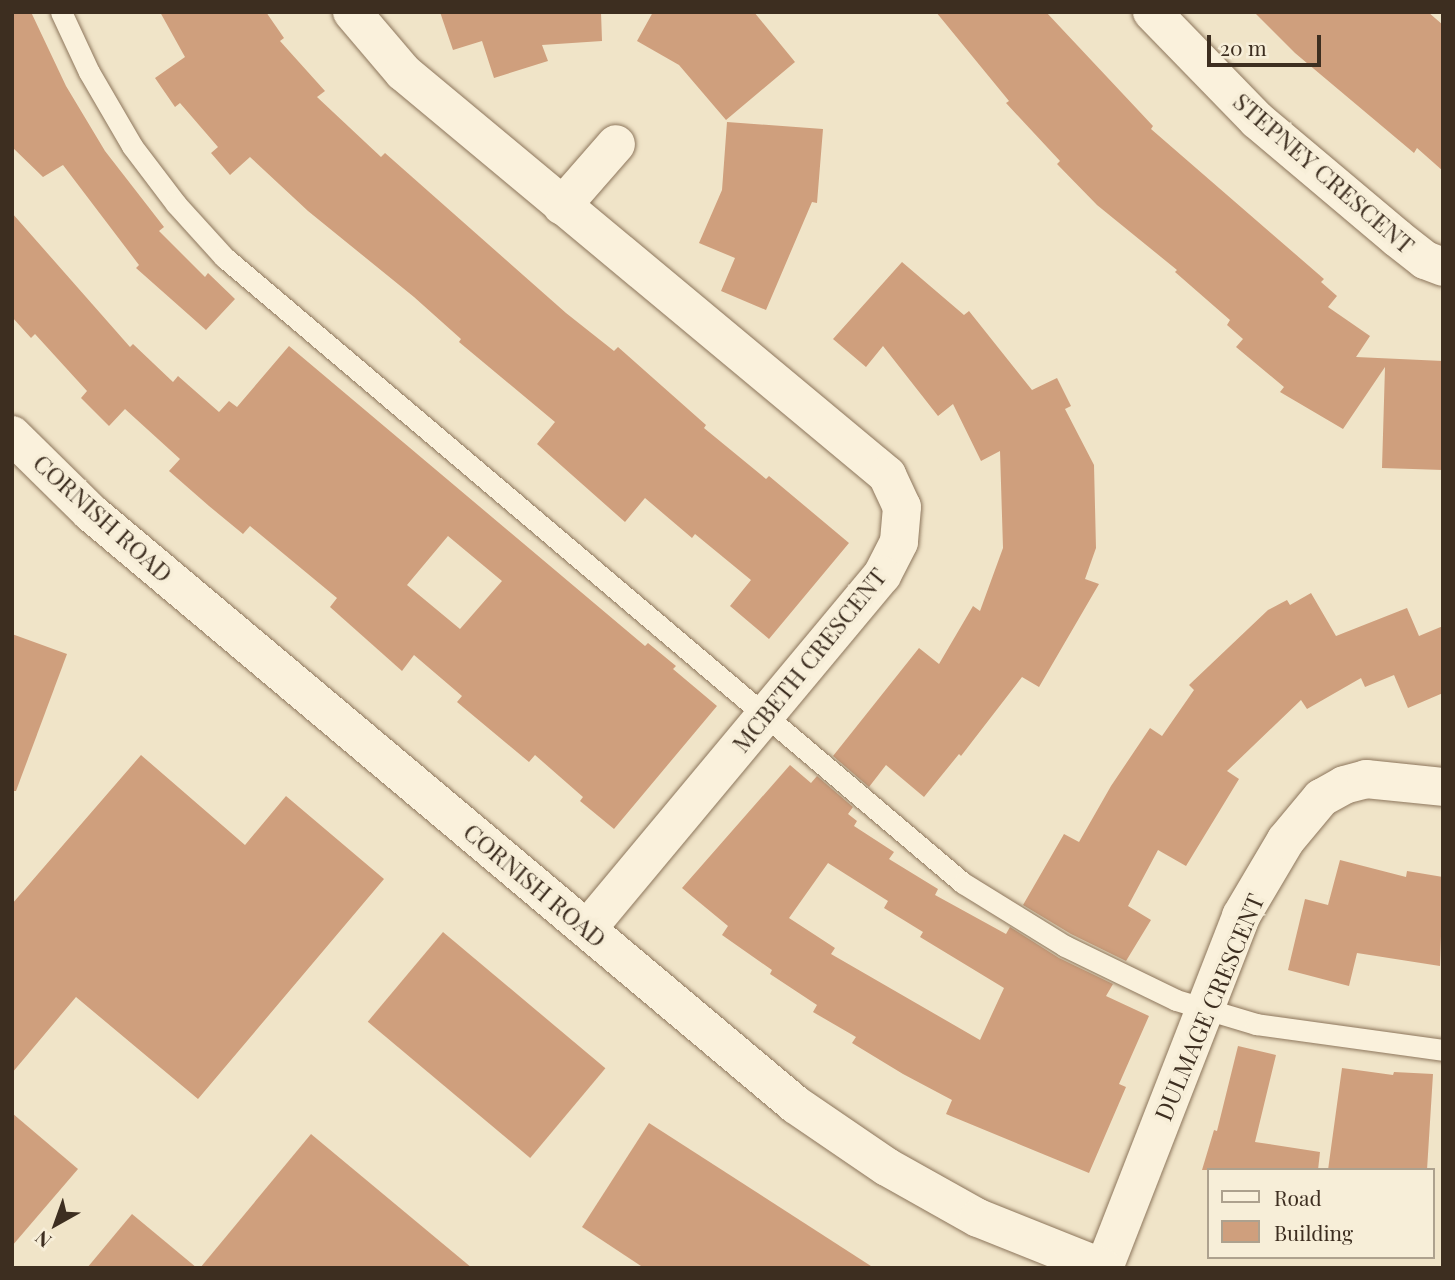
<!DOCTYPE html>
<html>
<head>
<meta charset="utf-8">
<style>
	body { margin:0 }
	#map { position:relative; width:1455px; height:1280px; overflow:hidden; background:#f0e4c8; font-family:"Playfair Display",serif }
	div>[style] { position:absolute }
	[style*='--x'] { left:calc(var(--x)*1px); top:calc(var(--y)*1px); width:calc(var(--w)*1px); rotate:calc(var(--a)*1deg) }
	.building>* { inset:0; background:#cf9f7d; transform-origin:0 0 }
	.roads { filter:drop-shadow(0 0 2px #8d765c) drop-shadow(0 0 2px #8d765c) }
	.lane>* { height:21px; margin:-10.5px; padding:0 10.5px; transform-origin:10.5px; border-radius:10.5px; background:#faf1dc }
	.street>* { height:38px; margin:-19px; padding:0 19px; transform-origin:19px; border-radius:19px; background:#faf1dc }
	.secondary>* { height:38px; margin:-19px; padding:0 19px; transform-origin:19px; border-radius:19px; background:#faf1dc }
	span { translate:-50% -50%; white-space:nowrap; text-align:center; line-height:1.15; -webkit-text-stroke:7px #f7eed8; paint-order:stroke }
	.street-label { font-size:24px; color:#3d2e20 }
	.frame { position:absolute; inset:0; border:14px solid #3d2e20; pointer-events:none }
	.legend { position:absolute; left:1207px; top:1168px; width:228px; height:91px; box-sizing:border-box; background:#f7eed8; border:2px solid #ada18e; margin:0; padding:9px 12px; list-style:none; font-size:21px; color:#3d2e20 }
	.legend li { display:flex; align-items:center; gap:14px; height:35px }
	.legend b { width:35px; border:2px solid #ada18e }
	.north { position:absolute; left:21px; top:1189px; width:70px; height:70px; -webkit-text-stroke:5px #f7eed8; paint-order:stroke; rotate:220deg; font-size:19px; font-weight:700; line-height:28px; text-align:center; color:#3d2e20 }
	.north::after { content:''; display:block; margin:auto; width:24px; height:32px; background:#3d2e20; clip-path:polygon(50% 0,100% 100%,50% 72%,0 100%) }
	.scale { position:absolute; left:1207px; top:35px; width:114px; height:32px; box-sizing:border-box; border:4px solid #3d2e20; border-top:0; padding-left:9px; font-size:21px; line-height:24px; white-space:nowrap; color:#3d2e20; -webkit-text-stroke:5px #f7eed8; paint-order:stroke }
</style>
</head>
<body>
<div id="map">
	<div class="building">
		<div style="clip-path:polygon(12px 12px,31px 12px,66px 86px,105px 151px,164px 227px,159px 231px,205px 277px,208px 273px,235px 299px,206px 330px,136px 268px,139px 265px,63px 165px,43px 177px,12px 147px)"></div>
		<div style="clip-path:polygon(160px 12px,266px 12px,284px 38px,280px 41px,325px 91px,317px 97px,381px 157px,385px 153px,566px 313px,614px 351px,618px 347px,706px 425px,704px 428px,766px 479px,769px 476px,849px 543px,769px 639px,730px 606px,751px 580px,695px 534px,692px 538px,645px 498px,625px 522px,537px 444px,555px 422px,459px 342px,461px 339px,414px 297px,308px 211px,250px 157px,230px 175px,211px 153px,218px 147px,180px 103px,175px 107px,155px 78px,185px 57px)"></div>
		<div style="clip-path:polygon(440px 12px,601px 12px,602px 41px,542px 45px,548px 61px,494px 78px,482px 41px,453px 50px)"></div>
		<div style="clip-path:polygon(653px 12px,754px 12px,795px 62px,726px 120px,679px 65px,637px 41px)"></div>
		<div style="clip-path:polygon(936px 12px,1046px 12px,1153px 126px,1151px 129px,1324px 279px,1321px 282px,1337px 296px,1328px 307px,1370px 336px,1356px 357px,1443px 361px,1443px 470px,1382px 468px,1385px 367px,1343px 429px,1280px 392px,1284px 387px,1236px 347px,1243px 339px,1227px 325px,1230px 320px,1175px 272px,1177px 270px,1097px 205px,1057px 164px,1060px 161px,1006px 103px,1009px 101px)"></div>
		<div style="clip-path:polygon(1254px 12px,1428px 12px,1443px 25px,1443px 171px,1417px 148px,1414px 153px,1295px 53px)"></div>
		<div style="clip-path:polygon(727px 122px,823px 129px,817px 203px,812px 202px,766px 310px,721px 291px,735px 258px,699px 243px,722px 190px)"></div>
		<div style="clip-path:polygon(evenodd,12px 213px,130px 347px,133px 344px,173px 382px,178px 376px,219px 412px,229px 401px,237px 407px,289px 346px,645px 646px,648px 643px,676px 666px,673px 669px,717px 706px,614px 829px,580px 801px,583px 797px,535px 755px,529px 762px,457px 702px,462px 696px,414px 655px,402px 671px,330px 607px,337px 598px,250px 526px,243px 534px,209px 506px,169px 471px,180px 459px,125px 409px,109px 426px,81px 398px,87px 391px,35px 334px,31px 338px,12px 317px,12px 213px,448px 536px,502px 581px,460px 629px,407px 585px,448px 536px)"></div>
		<div style="clip-path:polygon(902px 262px,964px 315px,969px 311px,1032px 390px,1057px 378px,1071px 406px,1065px 409px,1094px 465px,1096px 548px,1085px 579px,1099px 584px,1039px 687px,1022px 677px,961px 756px,959px 754px,924px 797px,886px 765px,869px 787px,833px 756px,919px 648px,939px 664px,973px 606px,980px 611px,1003px 548px,1000px 451px,981px 461px,953px 404px,938px 416px,883px 346px,866px 367px,833px 339px)"></div>
		<div style="clip-path:polygon(1311px 593px,1336px 636px,1407px 608px,1419px 636px,1443px 626px,1443px 693px,1408px 708px,1394px 675px,1365px 687px,1361px 678px,1307px 709px,1301px 700px,1227px 771px,1239px 779px,1186px 866px,1158px 850px,1128px 906px,1151px 920px,1126px 961px,1071px 934px,1023px 905px,1064px 834px,1079px 842px,1111px 786px,1150px 728px,1162px 736px,1194px 690px,1189px 685px,1268px 610px,1287px 600px,1290px 605px)"></div>
		<div style="clip-path:polygon(12px 634px,67px 654px,16px 791px,12px 791px)"></div>
		<div style="clip-path:polygon(141px 755px,245px 845px,286px 796px,384px 879px,198px 1099px,76px 997px,12px 1073px,12px 904px)"></div>
		<div style="clip-path:polygon(evenodd,790px 765px,811px 783px,817px 776px,853px 807px,848px 814px,857px 821px,854px 826px,894px 852px,889px 859px,938px 889px,935px 895px,1006px 934px,1010px 927px,1059px 958px,1113px 984px,1106px 996px,1149px 1016px,1119px 1084px,1126px 1087px,1089px 1173px,946px 1114px,952px 1100px,903px 1074px,852px 1043px,856px 1037px,813px 1012px,817px 1005px,770px 974px,772px 970px,722px 935px,728px 926px,682px 888px,790px 765px,828px 863px,888px 901px,884px 908px,923px 932px,920px 937px,1004px 988px,980px 1040px,831px 954px,835px 948px,789px 918px,828px 863px)"></div>
		<div style="clip-path:polygon(1340px 860px,1406px 877px,1407px 871px,1443px 877px,1440px 966px,1357px 953px,1349px 986px,1288px 970px,1305px 899px,1328px 905px)"></div>
		<div style="left:443px;top:932px;width:212px;height:117px;rotate:40deg"></div>
		<div style="clip-path:polygon(1238px 1046px,1276px 1055px,1255px 1142px,1320px 1152px,1318px 1170px,1202px 1170px,1214px 1130px,1217px 1131px)"></div>
		<div style="clip-path:polygon(1342px 1068px,1393px 1075px,1394px 1072px,1433px 1074px,1427px 1170px,1328px 1170px)"></div>
		<div style="clip-path:polygon(12px 1113px,78px 1169px,12px 1246px)"></div>
		<div style="clip-path:polygon(649px 1123px,874px 1268px,644px 1268px,582px 1227px)"></div>
		<div style="clip-path:polygon(311px 1134px,472px 1268px,200px 1268px)"></div>
		<div style="clip-path:polygon(132px 1214px,197px 1268px,87px 1268px)"></div>
	</div>
	<div class="roads">
		<div class="lane">
			<div style="--x:61;--y:12;--w:66;--a:65"></div>
			<div style="--x:89;--y:72;--w:86;--a:59.8"></div>
			<div style="--x:132;--y:146;--w:73;--a:52.8"></div>
			<div style="--x:176;--y:204;--w:72;--a:47.8"></div>
			<div style="--x:224;--y:257;--w:969;--a:40.27"></div>
			<div style="--x:963;--y:883;--w:120;--a:31.7"></div>
			<div style="--x:1065;--y:946;--w:123;--a:25.9"></div>
			<div style="--x:1176;--y:1000;--w:84;--a:16.7"></div>
			<div style="--x:1256;--y:1024;--w:189;--a:7.9"></div>
		</div>
		<div class="street">
			<div style="--x:352;--y:12;--w:79;--a:49.6"></div>
			<div style="--x:403;--y:72;--w:630;--a:39.78"></div>
			<div style="--x:887;--y:475;--w:35;--a:65"></div>
			<div style="--x:902;--y:507;--w:35;--a:95"></div>
			<div style="--x:899;--y:542;--w:37;--a:117"></div>
			<div style="--x:882;--y:575;--w:461;--a:129.8"></div>
			<div style="--x:1152;--y:12;--w:151;--a:45.8"></div>
			<div style="--x:1257;--y:120;--w:183;--a:40.1"></div>
			<div style="--x:1397;--y:238;--w:36;--a:38"></div>
			<div style="--x:1425;--y:260;--w:19;--a:21"></div>
			<div style="--x:562;--y:206;--w:82;--a:-48.9"></div>
			<div style="--x:1104;--y:1268;--w:378;--a:-68.7"></div>
			<div style="--x:1241;--y:916;--w:88;--a:-59.4"></div>
			<div style="--x:1286;--y:840;--w:55;--a:-50.2"></div>
			<div style="--x:1321;--y:798;--w:26;--a:-29"></div>
			<div style="--x:1344;--y:785;--w:23;--a:-15"></div>
			<div style="--x:1366;--y:779;--w:77;--a:5.9"></div>
		</div>
		<div class="secondary">
			<div style="--x:12;--y:435;--w:110;--a:44.6"></div>
			<div style="--x:90;--y:512;--w:922;--a:40.03"></div>
			<div style="--x:796;--y:1105;--w:110;--a:34.3"></div>
			<div style="--x:887;--y:1167;--w:104;--a:29.3"></div>
			<div style="--x:978;--y:1218;--w:135;--a:21.8"></div>
		</div>
	</div>
	<div class="street-label">
		<span style="left:1324px;top:173px;rotate:41deg">STEPNEY CRESCENT</span>
		<span style="left:103px;top:518px;rotate:42deg">CORNISH ROAD</span>
		<span style="left:809px;top:660px;rotate:-51deg">MCBETH CRESCENT</span>
		<span style="left:535px;top:885px;rotate:40deg">CORNISH ROAD</span>
		<span style="left:1209px;top:1007px;rotate:-67deg">DULMAGE CRESCENT</span>
	</div>
	<div class="frame"></div>
	<ul class="legend">
	<li><b style="height:9px;background:#faf1dc"></b>Road</li>
	<li><b style="height:19px;background:#cf9f7d"></b>Building</li>
	</ul>
	<div class="north">N</div>
	<div class="scale">20 m</div>
</div>
</body>
</html>
